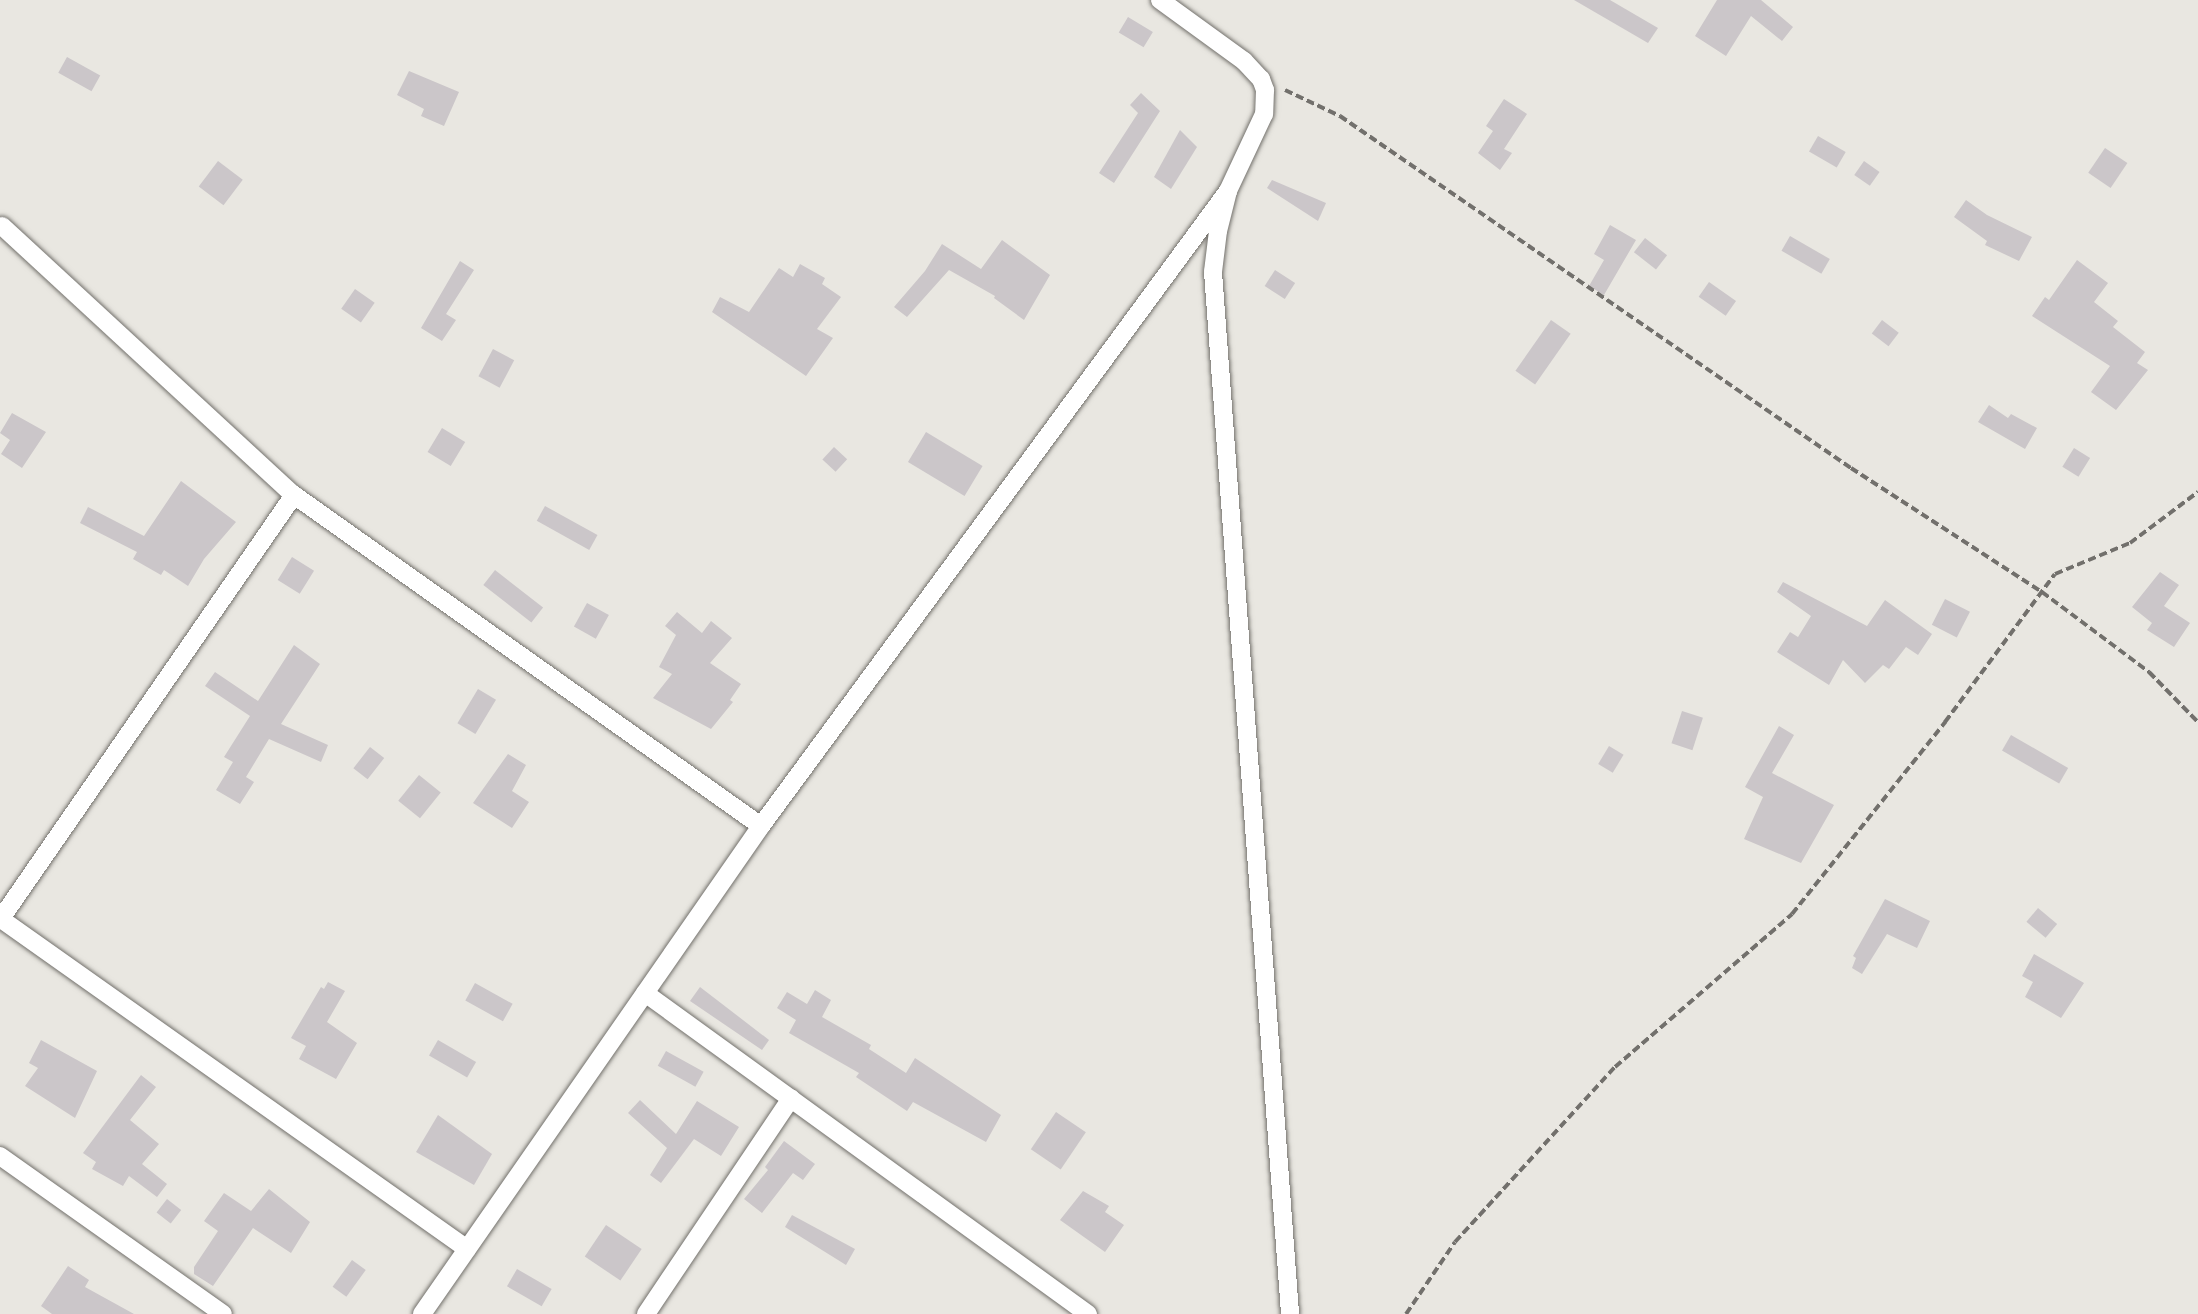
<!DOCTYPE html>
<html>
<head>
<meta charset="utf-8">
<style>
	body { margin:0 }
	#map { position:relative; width:2198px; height:1314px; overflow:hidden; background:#e9e7e1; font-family:Spectral,serif }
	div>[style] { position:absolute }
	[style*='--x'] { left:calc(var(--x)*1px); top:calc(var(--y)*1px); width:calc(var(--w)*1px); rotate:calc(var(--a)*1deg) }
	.building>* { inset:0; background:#cbc6c9; transform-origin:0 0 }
	.path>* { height:4px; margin-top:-2px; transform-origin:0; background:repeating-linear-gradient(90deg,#72706c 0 8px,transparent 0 12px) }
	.roads { filter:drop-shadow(0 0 2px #72706b) drop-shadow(0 0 2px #72706b) }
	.minor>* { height:18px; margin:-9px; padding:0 9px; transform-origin:9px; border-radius:9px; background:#fff }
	span { translate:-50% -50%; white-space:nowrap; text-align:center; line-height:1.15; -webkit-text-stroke:6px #e9e7e1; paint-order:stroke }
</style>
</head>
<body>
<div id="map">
	<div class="building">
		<div style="clip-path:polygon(1574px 0,1610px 0,1658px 28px,1648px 43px)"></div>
		<div style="clip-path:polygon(1717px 0,1761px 0,1793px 27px,1782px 41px,1751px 16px,1726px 56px,1695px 36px)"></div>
		<div style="left:1128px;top:17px;width:29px;height:18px;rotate:31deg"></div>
		<div style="left:67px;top:57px;width:38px;height:18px;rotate:29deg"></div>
		<div style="clip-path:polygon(409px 71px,459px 92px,444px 126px,421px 116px,424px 109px,397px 95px)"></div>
		<div style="clip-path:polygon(1141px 93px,1160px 111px,1114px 183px,1099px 173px,1138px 113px,1130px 105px)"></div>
		<div style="clip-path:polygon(1504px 99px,1527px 114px,1504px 149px,1512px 153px,1500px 170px,1478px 153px,1493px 131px,1486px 126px)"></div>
		<div style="clip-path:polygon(1180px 130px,1197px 147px,1171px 189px,1154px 177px)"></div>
		<div style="left:1818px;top:136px;width:32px;height:18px;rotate:30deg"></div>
		<div style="left:2105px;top:148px;width:27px;height:30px;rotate:34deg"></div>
		<div style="left:218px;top:161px;width:31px;height:32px;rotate:37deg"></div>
		<div style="left:1864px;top:161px;width:19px;height:17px;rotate:35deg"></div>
		<div style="clip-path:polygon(1272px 180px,1326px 203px,1318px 221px,1267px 188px)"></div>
		<div style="clip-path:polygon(1966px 200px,1987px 215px,2032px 237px,2019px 261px,1985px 245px,1987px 241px,1954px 217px)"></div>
		<div style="clip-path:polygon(1610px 225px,1636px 240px,1604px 295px,1589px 286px,1604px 260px,1594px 254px)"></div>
		<div style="left:1790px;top:236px;width:46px;height:17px;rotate:30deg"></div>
		<div style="left:1645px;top:238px;width:28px;height:18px;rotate:38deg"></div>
		<div style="clip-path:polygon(1002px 240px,1050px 275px,1024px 320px,994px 298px,995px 296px,949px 270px,907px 317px,894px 307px,925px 271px,942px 244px,981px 269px)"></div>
		<div style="clip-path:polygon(2077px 260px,2108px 283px,2094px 302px,2118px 321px,2113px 327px,2145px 352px,2137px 363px,2148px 370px,2116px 410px,2091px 392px,2110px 366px,2032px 316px,2045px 297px,2049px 300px)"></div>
		<div style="clip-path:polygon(460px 261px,474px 270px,446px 314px,456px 320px,442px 341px,421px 328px)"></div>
		<div style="clip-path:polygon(800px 264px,825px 278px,822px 284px,841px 297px,817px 329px,833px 338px,806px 376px,712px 312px,720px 297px,749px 312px,779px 268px,793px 277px)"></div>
		<div style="left:1275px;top:270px;width:24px;height:19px;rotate:33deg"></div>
		<div style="left:1709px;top:282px;width:33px;height:18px;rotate:35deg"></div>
		<div style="left:355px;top:289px;width:24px;height:24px;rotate:35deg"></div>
		<div style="left:1551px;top:320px;width:24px;height:62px;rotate:35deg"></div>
		<div style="left:1882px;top:320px;width:21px;height:17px;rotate:37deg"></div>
		<div style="left:493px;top:349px;width:24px;height:31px;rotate:28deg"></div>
		<div style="clip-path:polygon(1989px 405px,2008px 418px,2011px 414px,2037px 428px,2025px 449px,1978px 422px)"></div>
		<div style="clip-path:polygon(12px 413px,46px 432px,22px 468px,1px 454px,10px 440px,0 433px)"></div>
		<div style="left:442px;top:428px;width:27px;height:28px;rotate:31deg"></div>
		<div style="left:926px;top:432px;width:66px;height:35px;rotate:31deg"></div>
		<div style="left:834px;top:447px;width:18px;height:17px;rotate:43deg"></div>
		<div style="left:2074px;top:448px;width:19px;height:22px;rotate:32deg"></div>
		<div style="clip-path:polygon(181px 481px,236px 522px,204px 559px,188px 586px,164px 570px,161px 575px,133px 559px,137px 552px,80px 523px,88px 507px,144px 536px)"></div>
		<div style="left:545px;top:506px;width:60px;height:17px;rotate:29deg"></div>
		<div style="left:292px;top:557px;width:26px;height:27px;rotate:32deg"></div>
		<div style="left:495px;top:570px;width:61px;height:19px;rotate:38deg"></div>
		<div style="clip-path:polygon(2160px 572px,2179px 585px,2164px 606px,2190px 623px,2174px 647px,2147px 630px,2152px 623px,2132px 607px)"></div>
		<div style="clip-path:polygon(1783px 582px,1867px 626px,1885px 600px,1932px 634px,1918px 655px,1906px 647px,1889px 669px,1883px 665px,1865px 683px,1843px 660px,1829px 685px,1777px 652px,1790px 632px,1798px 637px,1811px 616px,1777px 592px)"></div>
		<div style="left:1945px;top:599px;width:28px;height:29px;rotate:27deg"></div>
		<div style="left:587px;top:603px;width:25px;height:27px;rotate:29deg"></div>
		<div style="clip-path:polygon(677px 612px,702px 633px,711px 621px,732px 638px,710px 663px,741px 684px,730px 700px,733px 702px,711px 729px,653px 698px,672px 674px,659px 667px,676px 635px,665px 626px)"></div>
		<div style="clip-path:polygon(294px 645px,320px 664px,281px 724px,328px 745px,321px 762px,269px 739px,246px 777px,254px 782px,240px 804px,216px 790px,233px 762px,224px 757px,250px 716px,205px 686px,215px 672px,258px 701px)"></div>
		<div style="left:478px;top:689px;width:21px;height:40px;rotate:31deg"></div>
		<div style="left:1682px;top:711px;width:22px;height:34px;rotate:18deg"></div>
		<div style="clip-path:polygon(1779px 726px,1794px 735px,1772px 773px,1834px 805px,1801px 863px,1744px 839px,1763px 797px,1745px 787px)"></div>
		<div style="left:2011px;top:735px;width:66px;height:18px;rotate:30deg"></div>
		<div style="left:1609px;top:746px;width:17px;height:21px;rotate:31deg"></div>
		<div style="left:370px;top:747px;width:18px;height:27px;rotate:38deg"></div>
		<div style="clip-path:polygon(508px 754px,526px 765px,512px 791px,529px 802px,512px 828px,473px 803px)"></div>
		<div style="left:419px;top:775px;width:28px;height:33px;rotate:39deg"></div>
		<div style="clip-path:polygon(1885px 899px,1930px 921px,1917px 948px,1887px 934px,1862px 974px,1852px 968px,1856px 958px,1853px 956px)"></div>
		<div style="left:2038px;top:908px;width:25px;height:18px;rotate:40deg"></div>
		<div style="clip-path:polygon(2034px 954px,2084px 983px,2061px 1018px,2025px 997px,2033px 982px,2022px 976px)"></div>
		<div style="clip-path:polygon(328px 982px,345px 991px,327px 1022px,357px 1043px,336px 1079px,299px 1059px,306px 1046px,291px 1038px,321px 987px,324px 989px)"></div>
		<div style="left:475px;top:983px;width:43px;height:20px;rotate:29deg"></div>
		<div style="clip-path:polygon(700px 987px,769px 1040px,762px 1050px,690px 1001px)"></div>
		<div style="clip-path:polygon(815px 990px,831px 1000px,822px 1017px,871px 1045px,869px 1049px,906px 1073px,915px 1058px,1001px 1115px,986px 1142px,913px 1102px,907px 1111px,856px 1077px,859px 1073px,789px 1033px,796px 1020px,777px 1008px,787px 992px,807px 1004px)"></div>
		<div style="clip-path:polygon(41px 1040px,97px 1071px,75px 1118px,25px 1086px,38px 1068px,29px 1063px)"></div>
		<div style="left:438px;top:1040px;width:44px;height:18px;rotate:30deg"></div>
		<div style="left:666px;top:1051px;width:43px;height:17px;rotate:29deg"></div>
		<div style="clip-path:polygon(141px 1075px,156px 1087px,130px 1120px,159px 1144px,142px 1164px,167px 1184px,157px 1197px,129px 1176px,123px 1186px,92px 1169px,96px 1162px,83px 1153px)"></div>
		<div style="clip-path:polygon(640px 1100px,676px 1134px,697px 1101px,739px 1127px,721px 1156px,694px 1139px,661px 1183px,650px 1175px,667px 1148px,628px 1113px)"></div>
		<div style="left:1056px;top:1112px;width:36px;height:45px;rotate:34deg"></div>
		<div style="clip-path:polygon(438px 1115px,492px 1154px,474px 1185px,416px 1152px)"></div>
		<div style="clip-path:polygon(784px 1141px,815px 1164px,803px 1180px,793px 1173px,762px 1213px,744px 1199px,768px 1170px,765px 1167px)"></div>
		<div style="clip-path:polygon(269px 1189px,310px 1222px,291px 1253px,253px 1228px,213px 1286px,194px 1274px,194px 1267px,218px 1231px,204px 1221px,224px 1193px,251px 1211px)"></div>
		<div style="clip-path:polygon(1083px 1191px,1109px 1206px,1105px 1212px,1124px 1225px,1105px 1252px,1060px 1220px)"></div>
		<div style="left:167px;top:1199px;width:18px;height:17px;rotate:38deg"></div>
		<div style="clip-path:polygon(792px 1215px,855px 1249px,846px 1265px,785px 1227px)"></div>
		<div style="left:606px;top:1225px;width:43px;height:38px;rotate:34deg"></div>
		<div style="left:352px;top:1260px;width:17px;height:33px;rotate:36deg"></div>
		<div style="clip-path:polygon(68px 1266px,89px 1280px,85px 1287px,134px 1314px,52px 1314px,41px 1306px)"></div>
		<div style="left:517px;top:1269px;width:40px;height:20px;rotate:30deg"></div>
	</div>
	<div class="path">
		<div style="--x:1285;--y:90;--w:61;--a:25.3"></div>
		<div style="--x:1340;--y:116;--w:621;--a:34.56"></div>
		<div style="--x:1851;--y:468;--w:228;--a:33"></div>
		<div style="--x:2042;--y:592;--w:134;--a:36.8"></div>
		<div style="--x:2149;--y:672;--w:70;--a:45.6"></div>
		<div style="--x:1406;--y:1314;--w:87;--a:-55.8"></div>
		<div style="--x:1455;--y:1242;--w:237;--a:-47.6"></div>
		<div style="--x:1615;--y:1067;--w:234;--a:-40.8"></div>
		<div style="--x:1792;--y:914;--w:246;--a:-51.4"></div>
		<div style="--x:1945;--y:722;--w:184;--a:-53.4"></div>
		<div style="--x:2055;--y:574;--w:81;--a:-22.5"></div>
		<div style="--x:2130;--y:543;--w:85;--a:-36.9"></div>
	</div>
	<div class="roads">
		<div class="minor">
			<div style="--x:1160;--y:0;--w:104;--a:36"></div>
			<div style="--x:1244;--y:61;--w:25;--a:47"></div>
			<div style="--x:1261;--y:79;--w:12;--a:70"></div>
			<div style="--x:1265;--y:90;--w:24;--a:92"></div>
			<div style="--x:1264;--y:114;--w:85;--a:115.1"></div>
			<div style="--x:1228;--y:191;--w:41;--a:104"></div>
			<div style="--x:1218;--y:231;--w:41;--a:97"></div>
			<div style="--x:1213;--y:272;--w:1045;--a:85.77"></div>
			<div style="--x:2;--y:226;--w:397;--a:42.7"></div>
			<div style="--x:294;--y:495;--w:572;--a:35.33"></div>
			<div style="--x:1;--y:919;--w:571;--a:35.3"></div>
			<div style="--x:0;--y:920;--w:517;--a:-55.33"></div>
			<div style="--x:645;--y:993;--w:547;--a:35.93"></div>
			<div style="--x:0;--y:1156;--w:273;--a:35.3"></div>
			<div style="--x:422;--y:1314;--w:594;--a:-55.21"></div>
			<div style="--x:761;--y:826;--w:788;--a:-53.67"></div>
			<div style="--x:646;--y:1314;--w:260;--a:-56.1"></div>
		</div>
	</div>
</div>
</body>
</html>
